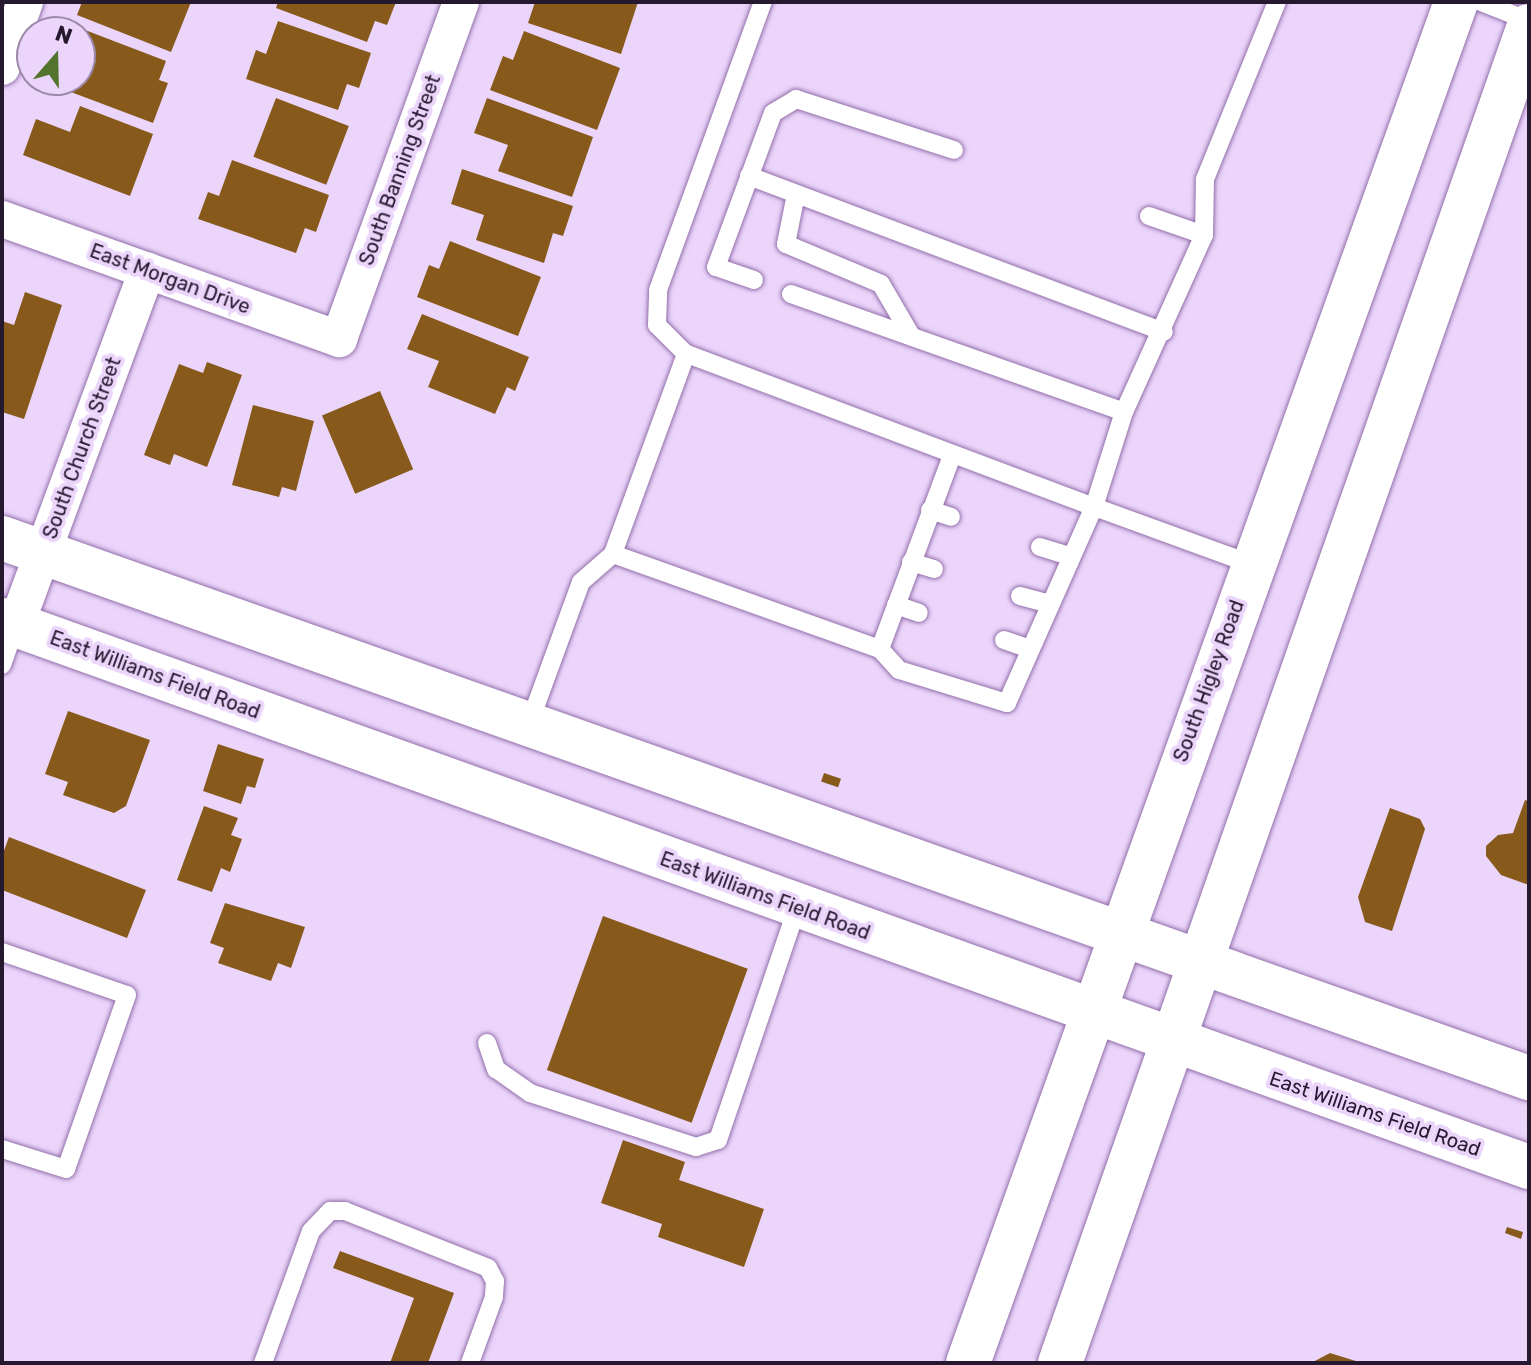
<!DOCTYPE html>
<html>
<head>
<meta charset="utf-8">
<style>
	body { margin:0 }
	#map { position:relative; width:1531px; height:1365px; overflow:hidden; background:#ebd5fb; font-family:Rubik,sans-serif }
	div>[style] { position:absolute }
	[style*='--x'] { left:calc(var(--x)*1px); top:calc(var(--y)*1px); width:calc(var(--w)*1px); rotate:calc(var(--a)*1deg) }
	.building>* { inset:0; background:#875a1c; transform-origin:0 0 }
	.roads { filter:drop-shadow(0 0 2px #926faa) drop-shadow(0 0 2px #926faa) }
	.lane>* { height:18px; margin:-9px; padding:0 9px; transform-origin:9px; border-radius:9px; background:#fff }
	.street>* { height:36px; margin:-18px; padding:0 18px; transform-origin:18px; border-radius:18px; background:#fff }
	.secondary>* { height:44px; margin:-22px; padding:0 22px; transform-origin:22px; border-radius:22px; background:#fff }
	span { translate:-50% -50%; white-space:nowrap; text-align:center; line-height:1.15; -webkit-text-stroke:8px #ebd5fb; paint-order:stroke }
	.street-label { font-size:20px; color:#26182f }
	.frame { position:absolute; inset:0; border:4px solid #26182f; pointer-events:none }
	.north { position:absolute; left:16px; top:16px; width:80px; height:80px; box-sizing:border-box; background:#ebd5fb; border:2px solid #9c89a9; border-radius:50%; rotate:20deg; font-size:22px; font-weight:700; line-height:32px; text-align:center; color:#26182f }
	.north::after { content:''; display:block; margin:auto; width:28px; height:36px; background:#52742d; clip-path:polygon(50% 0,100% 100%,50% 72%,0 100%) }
</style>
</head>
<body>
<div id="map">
	<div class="building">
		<div style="clip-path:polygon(82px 2px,191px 2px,171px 52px,77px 15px)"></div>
		<div style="clip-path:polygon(278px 2px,396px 2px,387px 25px,375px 21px,367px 42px,276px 8px)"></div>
		<div style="clip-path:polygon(535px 2px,638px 2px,621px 54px,528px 23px)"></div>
		<div style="clip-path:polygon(278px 21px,371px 53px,359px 88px,347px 84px,338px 110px,246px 79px,256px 50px,266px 54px)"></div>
		<div style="clip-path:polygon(72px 25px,166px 61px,159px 80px,168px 83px,153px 123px,63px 89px,67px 80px,80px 80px,80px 32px,69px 32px)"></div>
		<div style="clip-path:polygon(524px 31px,620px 68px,597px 130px,490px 90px,503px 56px,513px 60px)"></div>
		<div style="left:276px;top:98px;width:78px;height:63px;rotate:21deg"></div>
		<div style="clip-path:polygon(487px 98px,593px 137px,572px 197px,498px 171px,508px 145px,474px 133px)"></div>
		<div style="clip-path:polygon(80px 106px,153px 134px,130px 196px,23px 155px,36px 119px,70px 132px)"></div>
		<div style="clip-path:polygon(232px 160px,329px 195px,316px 232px,305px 228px,296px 253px,198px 219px,208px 192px,219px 196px)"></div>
		<div style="clip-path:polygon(462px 169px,573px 206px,563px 236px,553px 233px,544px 263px,476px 240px,484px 215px,451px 204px)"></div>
		<div style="clip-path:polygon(450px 241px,541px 277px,518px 336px,417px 297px,429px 265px,439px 269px)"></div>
		<div style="clip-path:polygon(25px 292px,62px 305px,24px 419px,2px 412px,2px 321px,14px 325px)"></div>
		<div style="clip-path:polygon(422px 314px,529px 357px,515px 391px,507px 387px,495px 414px,428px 387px,439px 361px,407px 349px)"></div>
		<div style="clip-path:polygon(207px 362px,242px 375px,207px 467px,174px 454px,170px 465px,144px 455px,179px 364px,203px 373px)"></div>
		<div style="left:380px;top:391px;width:85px;height:63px;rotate:67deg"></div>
		<div style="clip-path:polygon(253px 405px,314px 421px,296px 491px,282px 487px,279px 497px,232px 485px)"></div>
		<div style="clip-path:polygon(68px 711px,150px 740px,126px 806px,114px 813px,63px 795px,68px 782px,45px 774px)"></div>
		<div style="clip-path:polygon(218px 744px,264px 759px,255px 788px,247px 786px,241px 804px,203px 791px)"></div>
		<div style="left:824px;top:773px;width:18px;height:9px;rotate:19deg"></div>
		<div style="clip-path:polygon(1525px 800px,1529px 801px,1529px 885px,1501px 875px,1486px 856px,1486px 846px,1498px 835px,1513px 833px)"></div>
		<div style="clip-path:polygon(204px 806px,238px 818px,231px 835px,242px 839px,230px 872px,221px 868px,212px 892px,177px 880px)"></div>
		<div style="clip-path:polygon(1390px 808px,1420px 819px,1425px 829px,1392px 931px,1365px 922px,1358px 897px)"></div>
		<div style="clip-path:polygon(9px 837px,146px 890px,127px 938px,2px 890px,2px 856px)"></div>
		<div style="clip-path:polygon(225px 903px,305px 927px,291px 968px,278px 963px,271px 981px,218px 963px,224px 948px,210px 943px)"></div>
		<div style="left:603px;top:916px;width:154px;height:164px;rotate:20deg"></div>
		<div style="clip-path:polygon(623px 1140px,685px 1162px,679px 1180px,764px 1209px,744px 1267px,658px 1237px,662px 1224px,601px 1203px)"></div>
		<div style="clip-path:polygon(1507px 1227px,1523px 1232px,1521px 1239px,1505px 1233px)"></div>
		<div style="clip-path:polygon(340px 1251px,454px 1293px,428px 1363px,390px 1363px,414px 1298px,333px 1268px)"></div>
		<div style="clip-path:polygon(1330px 1353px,1359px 1362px,1358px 1363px,1311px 1363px)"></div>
	</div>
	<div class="roads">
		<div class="lane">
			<div style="--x:1481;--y:2;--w:52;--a:21.6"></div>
			<div style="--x:749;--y:176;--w:443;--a:20.6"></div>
			<div style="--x:796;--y:194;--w:51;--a:101.3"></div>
			<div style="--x:786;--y:244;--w:103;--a:22.8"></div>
			<div style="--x:881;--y:284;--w:61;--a:59.7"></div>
			<div style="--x:1149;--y:216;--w:58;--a:19.1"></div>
			<div style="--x:754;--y:280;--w:40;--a:-161.1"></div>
			<div style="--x:716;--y:267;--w:164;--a:-69.7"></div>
			<div style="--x:773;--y:113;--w:27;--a:-31"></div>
			<div style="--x:796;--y:99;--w:166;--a:17.9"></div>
			<div style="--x:791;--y:294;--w:353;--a:19.5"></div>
			<div style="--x:686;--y:354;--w:41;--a:-135"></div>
			<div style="--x:657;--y:325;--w:35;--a:-88"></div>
			<div style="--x:658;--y:290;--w:307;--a:-70"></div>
			<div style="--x:930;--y:510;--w:22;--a:18"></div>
			<div style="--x:1040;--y:547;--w:31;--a:17"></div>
			<div style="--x:911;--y:562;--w:24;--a:17"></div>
			<div style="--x:1251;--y:564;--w:167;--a:-160"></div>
			<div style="--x:1094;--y:507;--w:100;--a:-72.5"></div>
			<div style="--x:1124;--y:412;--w:194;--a:-65.7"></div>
			<div style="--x:1204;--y:235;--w:56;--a:-89"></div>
			<div style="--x:1205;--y:179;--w:191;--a:-67.9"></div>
			<div style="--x:1020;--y:596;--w:30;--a:15"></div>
			<div style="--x:896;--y:605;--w:24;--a:19"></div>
			<div style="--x:1004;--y:640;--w:28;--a:19"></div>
			<div style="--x:880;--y:649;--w:28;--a:48"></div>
			<div style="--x:899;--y:670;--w:113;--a:17"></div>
			<div style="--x:1007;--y:703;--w:214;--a:-66.1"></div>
			<div style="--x:1094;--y:507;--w:436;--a:-159.4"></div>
			<div style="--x:686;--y:354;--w:213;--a:110.1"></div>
			<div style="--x:613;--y:554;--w:283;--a:19.6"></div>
			<div style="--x:880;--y:649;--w:207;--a:-69.6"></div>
			<div style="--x:2;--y:665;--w:42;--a:-70.7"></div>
			<div style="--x:529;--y:724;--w:151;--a:-69.9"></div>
			<div style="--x:581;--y:582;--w:43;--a:-41.2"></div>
			<div style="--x:2;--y:952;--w:132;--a:19"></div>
			<div style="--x:127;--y:995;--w:184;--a:109.3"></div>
			<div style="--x:66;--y:1169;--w:67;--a:-162.6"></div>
			<div style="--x:487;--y:1043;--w:28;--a:71"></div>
			<div style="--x:496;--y:1069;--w:42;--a:35.2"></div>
			<div style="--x:530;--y:1093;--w:175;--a:18"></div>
			<div style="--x:696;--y:1147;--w:23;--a:-18"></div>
			<div style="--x:718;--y:1140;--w:245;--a:-71.2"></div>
			<div style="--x:263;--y:1363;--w:140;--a:-70"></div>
			<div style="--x:311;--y:1231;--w:28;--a:-46"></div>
			<div style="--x:330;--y:1211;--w:15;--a:0"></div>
			<div style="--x:345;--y:1211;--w:154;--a:21.7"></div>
			<div style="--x:488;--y:1268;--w:15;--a:62"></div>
			<div style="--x:495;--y:1281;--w:16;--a:94"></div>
			<div style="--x:494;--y:1297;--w:70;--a:110"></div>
		</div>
		<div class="street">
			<div style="--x:2;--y:67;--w:69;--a:-70.5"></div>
			<div style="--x:2;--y:219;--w:358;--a:19.6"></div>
			<div style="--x:339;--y:339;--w:358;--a:-70.1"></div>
			<div style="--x:16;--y:625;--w:378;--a:-69.7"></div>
		</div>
		<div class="secondary">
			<div style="--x:2;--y:538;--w:1620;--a:19.48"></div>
			<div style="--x:2;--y:620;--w:1622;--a:19.71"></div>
			<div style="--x:968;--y:1363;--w:1446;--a:-70.27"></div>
			<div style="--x:1060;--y:1363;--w:1417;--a:-70.67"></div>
		</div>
	</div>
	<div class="street-label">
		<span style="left:400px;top:170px;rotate:-70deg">South Banning Street</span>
		<span style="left:170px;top:279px;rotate:20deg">East Morgan Drive</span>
		<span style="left:82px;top:448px;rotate:-70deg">South Church Street</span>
		<span style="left:155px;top:675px;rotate:20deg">East Williams Field Road</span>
		<span style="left:1209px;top:681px;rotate:-70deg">South Higley Road</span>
		<span style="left:765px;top:896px;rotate:20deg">East Williams Field Road</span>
		<span style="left:1375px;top:1114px;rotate:19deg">East Williams Field Road</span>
	</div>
	<div class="frame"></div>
	<div class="north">N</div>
</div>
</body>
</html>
